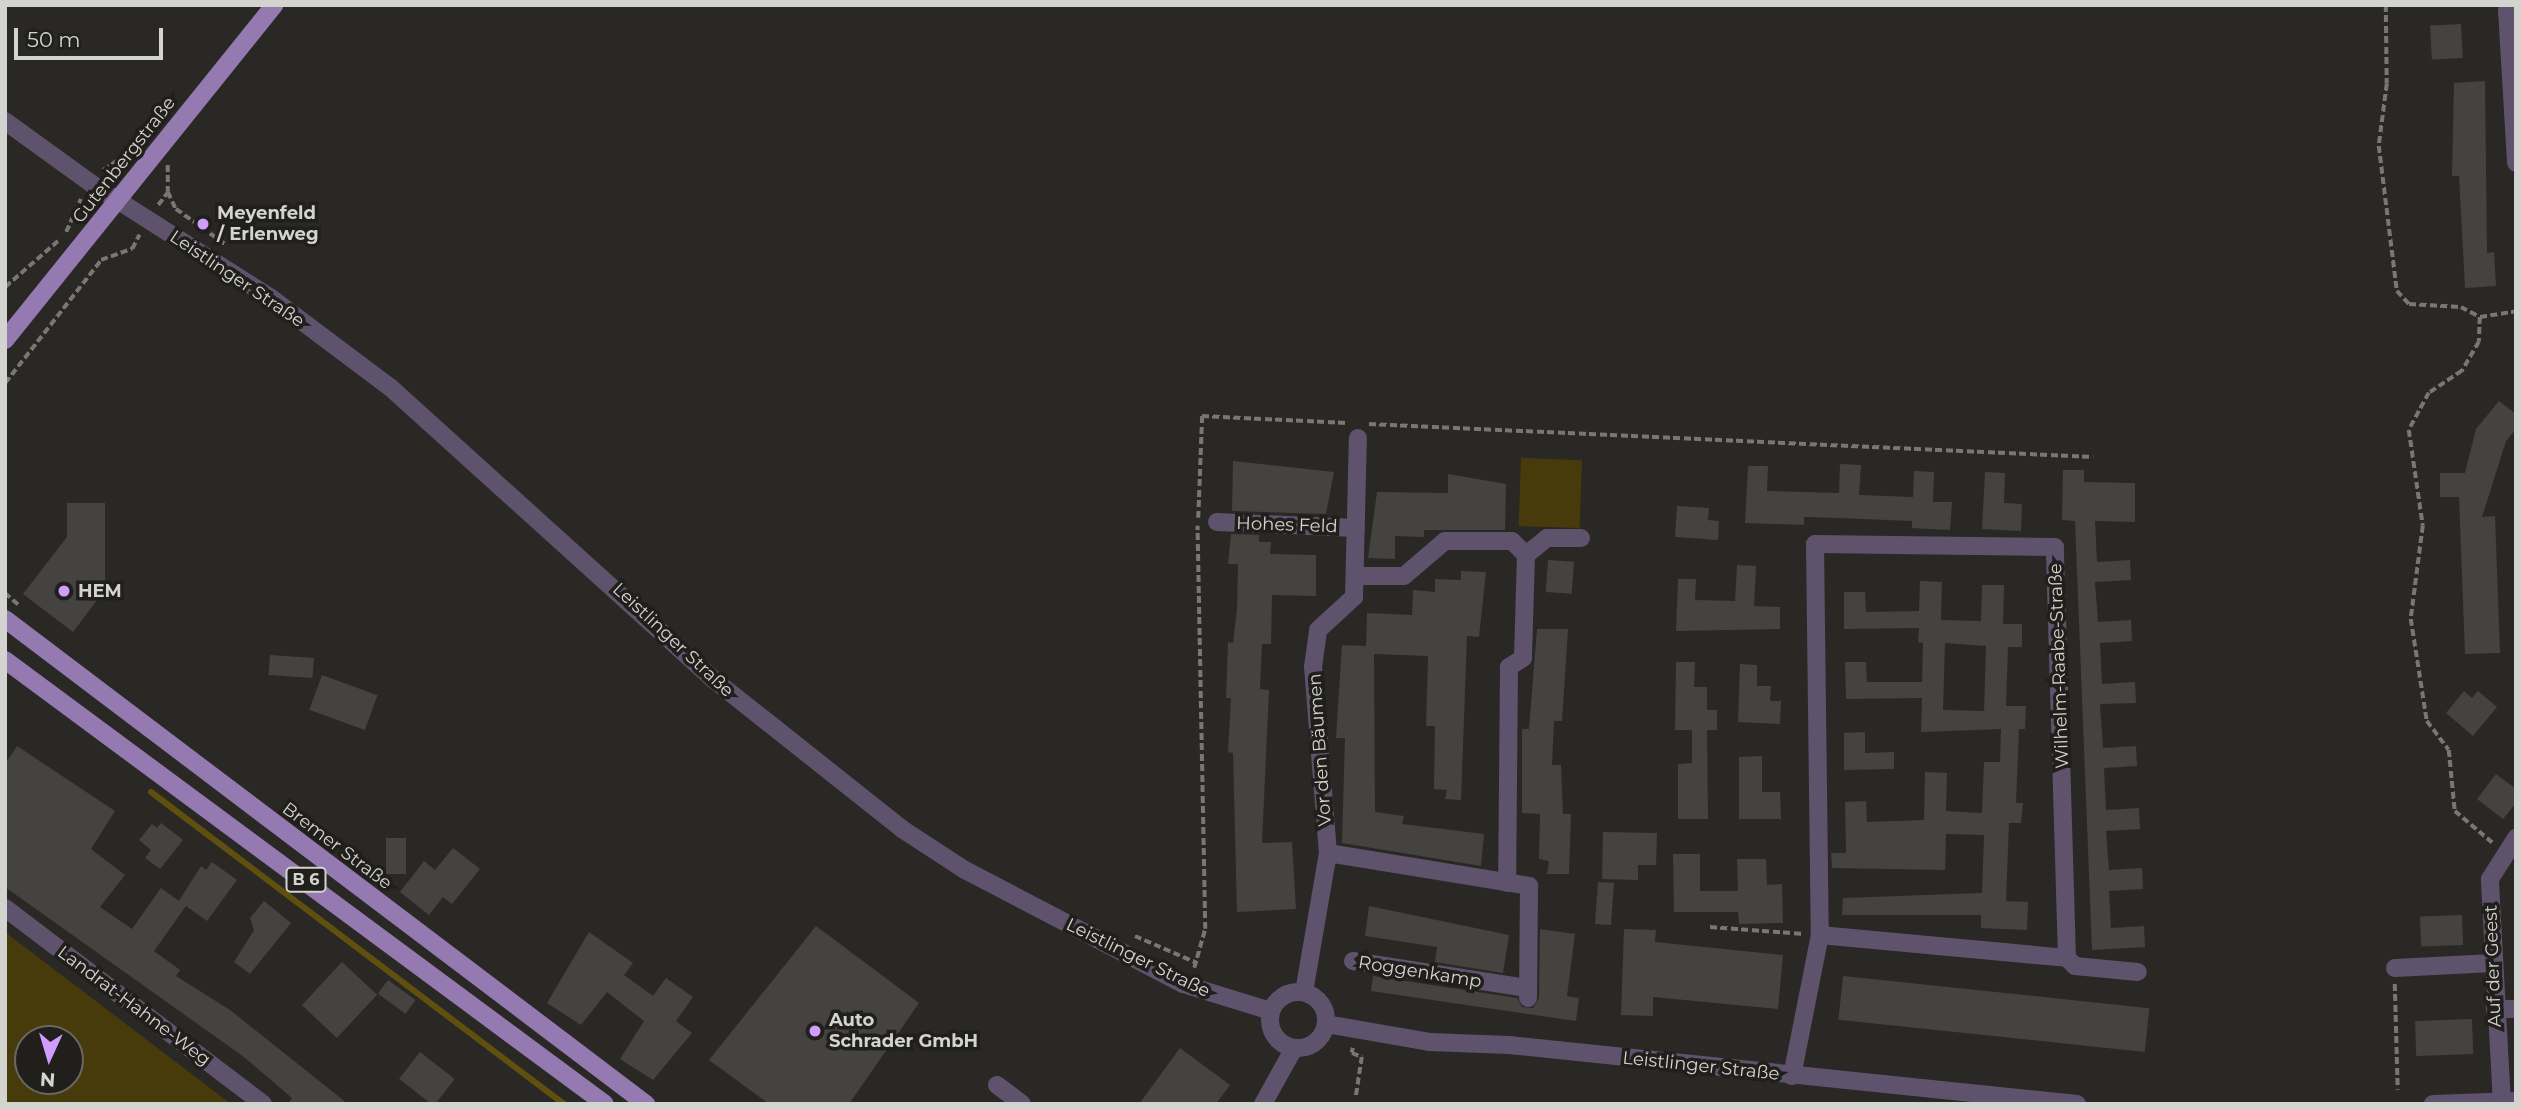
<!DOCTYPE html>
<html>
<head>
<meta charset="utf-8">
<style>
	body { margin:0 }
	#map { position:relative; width:2521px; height:1109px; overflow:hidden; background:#292825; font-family:Montserrat,sans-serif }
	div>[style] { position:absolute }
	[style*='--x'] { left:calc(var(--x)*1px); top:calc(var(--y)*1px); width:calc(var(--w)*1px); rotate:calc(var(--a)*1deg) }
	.green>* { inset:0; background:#483b0b; transform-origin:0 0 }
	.stream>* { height:6px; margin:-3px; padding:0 3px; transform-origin:3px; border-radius:3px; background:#60500f }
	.building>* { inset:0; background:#444340; transform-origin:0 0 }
	.path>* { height:3.5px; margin-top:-1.75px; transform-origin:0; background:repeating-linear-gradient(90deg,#787774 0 7px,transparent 0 10.5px) }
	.minor>* { height:18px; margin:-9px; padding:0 9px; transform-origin:9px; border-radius:9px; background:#5f526d }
	.minor>.ring { margin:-9px; padding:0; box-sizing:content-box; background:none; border:18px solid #5f526d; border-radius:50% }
	.major>* { height:18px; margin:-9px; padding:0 9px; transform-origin:9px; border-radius:9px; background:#9579b1 }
	.dots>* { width:19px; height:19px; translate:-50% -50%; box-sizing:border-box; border:4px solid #201f1c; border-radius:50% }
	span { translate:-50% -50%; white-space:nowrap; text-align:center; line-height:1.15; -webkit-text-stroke:7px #201f1c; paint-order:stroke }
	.shield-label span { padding:2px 5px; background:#201f1c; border:2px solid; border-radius:5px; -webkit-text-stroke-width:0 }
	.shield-label { font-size:16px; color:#d3d3d0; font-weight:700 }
	.street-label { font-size:18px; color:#d3d3d0 }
	.poi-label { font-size:18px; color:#d3d3d0; font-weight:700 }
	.left { translate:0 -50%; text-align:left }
	.frame { position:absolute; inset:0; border:7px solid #d3d3d0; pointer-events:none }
	.north { position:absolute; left:14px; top:1025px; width:70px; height:70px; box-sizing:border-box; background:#201f1c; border:2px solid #686764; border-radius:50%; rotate:184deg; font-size:19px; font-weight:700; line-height:28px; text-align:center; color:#d3d3d0 }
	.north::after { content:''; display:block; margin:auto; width:24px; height:32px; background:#d09dff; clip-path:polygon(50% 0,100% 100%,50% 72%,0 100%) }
	.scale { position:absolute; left:14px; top:28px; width:149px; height:32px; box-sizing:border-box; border:4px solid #d3d3d0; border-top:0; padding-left:9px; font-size:21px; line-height:24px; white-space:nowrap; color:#d3d3d0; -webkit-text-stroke:5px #201f1c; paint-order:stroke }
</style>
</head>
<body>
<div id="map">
	<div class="green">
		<div style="left:1521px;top:458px;width:61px;height:68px;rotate:2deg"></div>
		<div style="clip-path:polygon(evenodd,5px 932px,231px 1104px,5px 1104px,5px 932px,28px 1039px,70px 1039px,70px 1081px,28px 1081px,28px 1039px)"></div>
	</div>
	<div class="stream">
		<div style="--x:151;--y:792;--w:518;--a:37.07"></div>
	</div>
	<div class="building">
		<div style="left:2461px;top:24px;width:34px;height:31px;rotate:87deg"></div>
		<div style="clip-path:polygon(2485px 81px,2487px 253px,2494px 252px,2496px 286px,2465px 288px,2459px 176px,2452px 176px,2454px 83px)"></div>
		<div style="clip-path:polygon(2499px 401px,2516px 414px,2516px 429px,2506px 441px,2482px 517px,2495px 516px,2500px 653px,2465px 654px,2459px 497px,2440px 497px,2440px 473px,2465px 473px,2476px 429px)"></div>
		<div style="clip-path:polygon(1233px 461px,1334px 472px,1326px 514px,1232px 511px)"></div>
		<div style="clip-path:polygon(1840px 464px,1861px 465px,1859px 495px,1913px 497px,1914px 471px,1934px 472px,1933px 502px,1952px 502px,1950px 530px,1912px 528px,1912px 521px,1838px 518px,1804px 517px,1804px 525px,1745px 523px,1748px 466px,1768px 466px,1767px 491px,1839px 493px)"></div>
		<div style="clip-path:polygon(2063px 470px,2084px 470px,2084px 482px,2135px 483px,2135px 522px,2095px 521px,2097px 562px,2130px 560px,2131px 580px,2095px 582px,2098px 622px,2131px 620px,2132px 641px,2100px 643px,2102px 684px,2135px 682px,2136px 703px,2100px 704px,2103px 748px,2136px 746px,2137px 766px,2104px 768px,2106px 810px,2139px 808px,2140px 829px,2106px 831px,2109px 870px,2142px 868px,2143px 889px,2109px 891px,2111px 928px,2144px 926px,2145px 947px,2092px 950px,2075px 521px,2062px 520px)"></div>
		<div style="clip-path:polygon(1985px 472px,2005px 473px,2004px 503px,2022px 504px,2021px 531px,1982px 529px)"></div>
		<div style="clip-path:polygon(1448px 474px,1506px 484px,1505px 530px,1424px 530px,1424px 537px,1395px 536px,1395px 559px,1368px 558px,1377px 492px,1448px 493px)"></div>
		<div style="clip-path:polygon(67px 503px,105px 503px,105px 579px,110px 583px,73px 632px,23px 594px,67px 537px)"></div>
		<div style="clip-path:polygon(1677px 506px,1709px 508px,1708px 520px,1719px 521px,1718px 540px,1675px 537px)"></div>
		<div style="clip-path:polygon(1231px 534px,1259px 535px,1259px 542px,1271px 542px,1270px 554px,1316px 555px,1316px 596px,1272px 595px,1271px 644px,1262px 644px,1260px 689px,1269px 690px,1262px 843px,1292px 842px,1296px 909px,1237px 912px,1233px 753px,1228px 752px,1231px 698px,1226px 698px,1228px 642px,1233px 643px,1237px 609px,1238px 564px,1228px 564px)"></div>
		<div style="left:1548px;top:560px;width:26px;height:32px;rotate:4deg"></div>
		<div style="clip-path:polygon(1737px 565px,1756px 566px,1754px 606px,1780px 607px,1780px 629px,1676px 631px,1678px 579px,1696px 579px,1695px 600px,1735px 601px)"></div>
		<div style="clip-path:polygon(1461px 571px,1486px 572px,1479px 637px,1467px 636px,1461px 800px,1445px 799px,1447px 790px,1434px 789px,1435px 726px,1426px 726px,1428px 656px,1374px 654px,1375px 812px,1404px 816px,1402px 824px,1484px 834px,1481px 866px,1342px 843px,1345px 738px,1336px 738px,1342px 645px,1366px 646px,1367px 613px,1412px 615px,1413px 590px,1435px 592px,1435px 579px,1461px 580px)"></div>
		<div style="clip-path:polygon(evenodd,1920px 581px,1942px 582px,1941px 620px,1981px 621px,1982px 585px,2004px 585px,2003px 624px,2022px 624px,2022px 647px,2008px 647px,2006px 706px,2026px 706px,2025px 729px,2019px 729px,2016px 803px,2023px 803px,2021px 823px,2009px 823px,2006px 901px,2028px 902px,2027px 930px,1981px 928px,1981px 915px,1842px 915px,1843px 898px,1982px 893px,1984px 835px,1946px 834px,1945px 870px,1832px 868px,1831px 853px,1846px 853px,1845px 802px,1866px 801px,1867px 822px,1924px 820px,1925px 772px,1947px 773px,1946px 811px,1982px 813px,1984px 762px,2000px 762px,2001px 729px,1921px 732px,1922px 698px,1846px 699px,1845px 662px,1866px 662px,1867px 682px,1922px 682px,1923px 643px,1918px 642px,1919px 628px,1844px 629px,1844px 592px,1865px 592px,1866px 612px,1919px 611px,1920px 581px,1945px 643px,1986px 646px,1984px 711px,1943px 710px,1945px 643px)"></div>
		<div style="clip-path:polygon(1537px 629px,1568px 629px,1562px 721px,1554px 721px,1552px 765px,1561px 765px,1563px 814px,1571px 814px,1569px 874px,1547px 874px,1549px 861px,1539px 859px,1540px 814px,1522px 813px,1522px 729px,1529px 729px)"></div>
		<div style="left:270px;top:655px;width:44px;height:20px;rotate:4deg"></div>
		<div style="clip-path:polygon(1676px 662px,1695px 662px,1694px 687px,1707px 687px,1707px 710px,1717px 710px,1717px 730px,1707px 730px,1708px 819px,1678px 819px,1678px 764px,1692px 763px,1692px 730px,1675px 730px)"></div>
		<div style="clip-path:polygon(1740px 664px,1757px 665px,1757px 686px,1771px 686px,1770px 701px,1781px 701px,1780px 724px,1738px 722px)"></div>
		<div style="left:322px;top:675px;width:59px;height:37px;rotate:20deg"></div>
		<div style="clip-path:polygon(2464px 691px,2472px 698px,2478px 691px,2497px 707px,2473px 736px,2446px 713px)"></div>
		<div style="clip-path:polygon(1865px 732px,1865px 753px,1894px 752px,1894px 769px,1844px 770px,1844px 733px)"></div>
		<div style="clip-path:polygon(17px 746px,115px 811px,91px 849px,125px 875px,100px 907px,132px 929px,161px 888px,179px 901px,201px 866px,206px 870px,212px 862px,237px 880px,207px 921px,186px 906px,154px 951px,180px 970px,176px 976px,230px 1010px,348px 1104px,288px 1104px,292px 1098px,244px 1057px,5px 887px,5px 764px)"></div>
		<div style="clip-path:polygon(1762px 756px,1762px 792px,1780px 792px,1781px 819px,1739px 819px,1739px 757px)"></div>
		<div style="clip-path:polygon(2496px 774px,2516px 789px,2516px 803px,2503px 819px,2477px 799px)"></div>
		<div style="clip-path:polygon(161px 823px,183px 840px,160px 869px,145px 858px,151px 850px,139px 840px,152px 824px,157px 828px)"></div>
		<div style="clip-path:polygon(1603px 832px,1657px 833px,1656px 865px,1638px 865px,1638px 880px,1602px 879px)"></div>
		<div style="left:386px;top:838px;width:20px;height:36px"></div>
		<div style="clip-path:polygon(453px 848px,480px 869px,452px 904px,443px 897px,429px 915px,400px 892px,424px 861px,435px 870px)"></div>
		<div style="clip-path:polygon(1673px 854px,1700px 854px,1700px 891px,1738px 891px,1737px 859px,1766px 859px,1767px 885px,1782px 884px,1783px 923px,1739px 924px,1738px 912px,1674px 912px)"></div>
		<div style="left:1598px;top:882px;width:16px;height:42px;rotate:4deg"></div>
		<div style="clip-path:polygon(264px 901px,291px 923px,250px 974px,234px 962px,254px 930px,250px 918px)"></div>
		<div style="clip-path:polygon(1369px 906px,1509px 935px,1503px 973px,1435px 962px,1437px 947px,1365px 936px)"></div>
		<div style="left:2462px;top:915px;width:30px;height:42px;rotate:88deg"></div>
		<div style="clip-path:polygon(816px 926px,919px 1003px,849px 1104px,769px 1104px,709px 1060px)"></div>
		<div style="clip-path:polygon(1540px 929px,1575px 934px,1567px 996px,1579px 998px,1576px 1021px,1371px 991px,1373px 976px,1517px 998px,1522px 1007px,1533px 1008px,1539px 998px)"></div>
		<div style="clip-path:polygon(1624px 929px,1656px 930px,1655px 942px,1783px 955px,1778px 1009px,1653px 997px,1653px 1016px,1621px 1015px)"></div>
		<div style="clip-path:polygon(589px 932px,633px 963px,624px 975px,653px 996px,666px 978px,693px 997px,676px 1021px,692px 1033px,653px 1080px,620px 1059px,644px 1021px,607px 992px,581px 1025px,547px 1003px)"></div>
		<div style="left:342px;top:962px;width:48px;height:59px;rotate:43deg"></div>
		<div style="left:1843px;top:976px;width:308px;height:44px;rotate:6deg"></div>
		<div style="left:388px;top:980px;width:34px;height:17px;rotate:36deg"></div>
		<div style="left:2472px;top:1019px;width:35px;height:57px;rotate:88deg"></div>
		<div style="clip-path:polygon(1180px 1048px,1230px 1085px,1216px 1104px,1139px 1104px)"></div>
		<div style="left:420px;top:1052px;width:44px;height:34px;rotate:38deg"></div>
	</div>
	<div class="path">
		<div style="--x:2386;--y:5;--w:79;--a:89.3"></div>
		<div style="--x:2387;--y:84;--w:63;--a:97.4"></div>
		<div style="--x:2379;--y:146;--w:146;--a:82.9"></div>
		<div style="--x:2397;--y:291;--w:18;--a:47"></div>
		<div style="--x:2409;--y:304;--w:52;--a:3.3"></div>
		<div style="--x:2461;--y:307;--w:21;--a:28"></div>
		<div style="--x:2480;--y:317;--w:25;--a:92"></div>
		<div style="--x:2479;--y:342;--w:34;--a:120"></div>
		<div style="--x:2462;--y:371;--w:40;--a:146"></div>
		<div style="--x:2429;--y:393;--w:42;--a:118.4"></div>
		<div style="--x:2409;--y:430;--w:97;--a:81.7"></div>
		<div style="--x:2423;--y:526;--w:94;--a:97.4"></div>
		<div style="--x:2411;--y:619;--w:103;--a:81.1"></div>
		<div style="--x:2427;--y:721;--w:36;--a:53"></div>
		<div style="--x:2449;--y:750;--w:61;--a:84.4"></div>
		<div style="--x:2455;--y:811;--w:51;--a:40.2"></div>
		<div style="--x:168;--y:165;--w:27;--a:90"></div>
		<div style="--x:168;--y:192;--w:19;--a:65"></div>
		<div style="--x:176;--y:209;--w:60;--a:35.5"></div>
		<div style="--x:103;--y:170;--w:32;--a:-34"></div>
		<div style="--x:158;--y:205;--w:16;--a:-52"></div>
		<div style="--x:66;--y:232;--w:36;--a:-66"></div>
		<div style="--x:5;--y:287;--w:70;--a:-41"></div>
		<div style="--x:2480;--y:317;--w:36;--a:-9"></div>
		<div style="--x:5;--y:383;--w:156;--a:-52"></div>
		<div style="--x:101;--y:260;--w:33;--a:-20"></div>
		<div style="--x:132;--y:249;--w:16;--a:-63"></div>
		<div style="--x:1369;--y:424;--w:725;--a:2.61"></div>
		<div style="--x:1198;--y:518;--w:102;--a:-87.8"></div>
		<div style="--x:1202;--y:416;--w:145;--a:2.8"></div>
		<div style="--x:5;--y:593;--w:18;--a:41"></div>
		<div style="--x:1710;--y:927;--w:94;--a:4.3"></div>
		<div style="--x:1135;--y:936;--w:68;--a:23.5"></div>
		<div style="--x:1194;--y:968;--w:41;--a:-74.2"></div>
		<div style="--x:1205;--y:929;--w:403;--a:-91.1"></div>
		<div style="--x:2395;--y:984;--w:106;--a:88.4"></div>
		<div style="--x:1353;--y:1048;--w:5;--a:101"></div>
		<div style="--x:1352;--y:1053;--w:11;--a:22"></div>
		<div style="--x:1362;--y:1057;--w:40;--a:98.5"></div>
	</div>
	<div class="minor">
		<div style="--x:2507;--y:10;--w:153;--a:86.6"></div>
		<div style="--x:5;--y:121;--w:107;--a:35.9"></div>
		<div style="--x:92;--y:184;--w:212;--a:32.5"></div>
		<div style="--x:271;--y:298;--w:150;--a:36.9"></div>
		<div style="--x:391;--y:388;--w:434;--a:42.1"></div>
		<div style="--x:713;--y:679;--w:241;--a:38.4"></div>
		<div style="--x:902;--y:829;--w:75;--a:33.1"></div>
		<div style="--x:965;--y:870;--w:246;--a:27.6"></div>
		<div style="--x:1183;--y:984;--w:92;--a:17.1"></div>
		<div style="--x:1217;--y:522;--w:139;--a:2.5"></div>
		<div style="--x:1526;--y:555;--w:27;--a:-39"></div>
		<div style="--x:1547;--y:538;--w:34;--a:0"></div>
		<div style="--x:1355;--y:576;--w:49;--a:0"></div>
		<div style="--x:1404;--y:576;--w:54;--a:-40.5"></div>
		<div style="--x:1445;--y:541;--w:67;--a:0"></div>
		<div style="--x:1512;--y:541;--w:20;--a:45"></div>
		<div style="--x:1526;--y:555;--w:103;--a:91.7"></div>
		<div style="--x:1523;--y:658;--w:17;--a:147"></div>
		<div style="--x:1509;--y:667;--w:216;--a:90.5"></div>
		<div style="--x:1328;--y:853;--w:204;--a:9.3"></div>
		<div style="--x:1529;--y:886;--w:112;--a:90.5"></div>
		<div style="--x:5;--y:908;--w:324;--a:37.2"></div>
		<div style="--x:2067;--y:958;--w:11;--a:45"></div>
		<div style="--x:2075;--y:966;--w:63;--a:5.4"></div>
		<div style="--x:1353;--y:961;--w:177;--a:8.8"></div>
		<div style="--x:2395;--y:968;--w:98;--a:-2.9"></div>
		<div class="ring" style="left:1270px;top:992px;width:38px;height:38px"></div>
		<div style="--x:1304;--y:992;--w:141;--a:-80.2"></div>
		<div style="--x:1328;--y:853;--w:187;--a:-94.6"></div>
		<div style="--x:1313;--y:667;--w:37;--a:-82"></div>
		<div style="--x:1318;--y:630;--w:49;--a:-42.5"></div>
		<div style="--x:1354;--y:597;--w:159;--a:-88.6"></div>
		<div style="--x:2495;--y:1009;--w:21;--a:0"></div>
		<div style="--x:1326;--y:1024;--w:106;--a:9.8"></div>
		<div style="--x:1430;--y:1042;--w:79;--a:2.2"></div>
		<div style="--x:1509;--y:1045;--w:571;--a:5.93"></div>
		<div style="--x:1792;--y:1076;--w:144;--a:-78.8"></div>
		<div style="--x:1820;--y:935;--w:248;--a:5.3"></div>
		<div style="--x:2067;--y:958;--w:411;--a:-91.7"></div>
		<div style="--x:2055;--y:547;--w:240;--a:-179.3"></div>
		<div style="--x:1815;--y:544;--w:391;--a:89.3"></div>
		<div style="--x:997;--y:1085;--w:31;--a:37"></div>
		<div style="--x:1263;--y:1104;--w:64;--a:-61"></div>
		<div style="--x:2433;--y:1104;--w:83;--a:-2.1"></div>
		<div style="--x:2502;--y:1104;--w:225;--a:-93.1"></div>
		<div style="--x:2490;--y:879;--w:49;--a:-57.6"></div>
	</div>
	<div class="major">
		<div style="--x:5;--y:340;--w:430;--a:-51.2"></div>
		<div style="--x:5;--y:619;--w:804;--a:37.11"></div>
		<div style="--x:5;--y:660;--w:746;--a:36.5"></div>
	</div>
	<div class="dots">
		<div style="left:203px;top:224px;background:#d09dff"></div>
		<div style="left:64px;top:591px;background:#d09dff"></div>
		<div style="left:815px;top:1031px;background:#d09dff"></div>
	</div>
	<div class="shield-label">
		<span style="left:306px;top:880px">B 6</span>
	</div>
	<div class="street-label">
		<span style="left:124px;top:160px;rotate:-52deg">Gutenbergstraße</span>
		<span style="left:237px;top:279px;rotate:34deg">Leistlinger Straße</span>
		<span style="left:1287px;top:525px;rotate:2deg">Hohes Feld</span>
		<span style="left:673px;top:640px;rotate:43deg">Leistlinger Straße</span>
		<span style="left:2059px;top:666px;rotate:-92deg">Wilhelm-Raabe-Straße</span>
		<span style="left:1320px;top:750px;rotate:-94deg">Vor den Bäumen</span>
		<span style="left:337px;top:846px;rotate:37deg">Bremer Straße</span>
		<span style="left:1138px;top:958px;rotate:26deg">Leistlinger Straße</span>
		<span style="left:2493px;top:966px;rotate:-92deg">Auf der Geest</span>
		<span style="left:1420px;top:972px;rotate:9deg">Roggenkamp</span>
		<span style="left:134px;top:1006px;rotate:37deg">Landrat-Hahne-Weg</span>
		<span style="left:1701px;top:1066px;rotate:6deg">Leistlinger Straße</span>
	</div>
	<div class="poi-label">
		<span class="left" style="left:217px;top:224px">Meyenfeld<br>/ Erlenweg</span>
		<span class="left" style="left:78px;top:591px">HEM</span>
		<span class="left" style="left:829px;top:1031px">Auto<br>Schrader GmbH</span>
	</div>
	<div class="frame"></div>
	<div class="north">N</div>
	<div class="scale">50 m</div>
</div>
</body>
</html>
